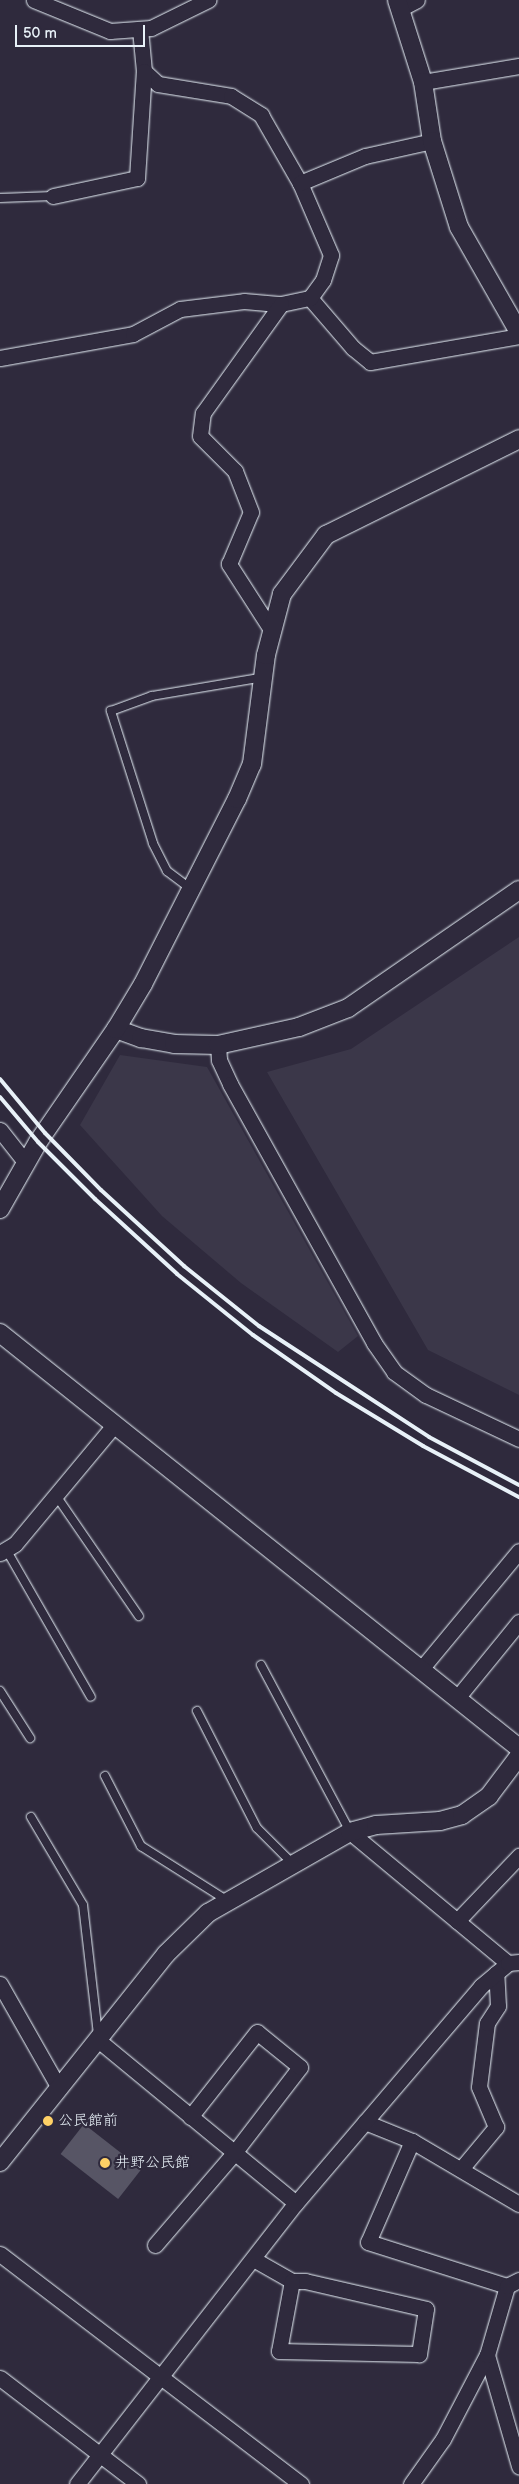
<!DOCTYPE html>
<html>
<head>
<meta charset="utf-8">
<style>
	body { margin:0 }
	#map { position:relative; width:519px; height:2484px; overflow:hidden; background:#2f2a3d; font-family:"Balsamiq Sans","Klee One",sans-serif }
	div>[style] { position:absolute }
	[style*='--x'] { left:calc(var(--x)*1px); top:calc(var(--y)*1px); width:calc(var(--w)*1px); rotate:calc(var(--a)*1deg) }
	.built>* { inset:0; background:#3b3749 }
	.building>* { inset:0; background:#575565; transform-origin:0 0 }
	.roads { filter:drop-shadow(0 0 1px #e8f1f8) drop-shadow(0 0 1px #e8f1f8) }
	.service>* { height:8px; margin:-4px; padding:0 4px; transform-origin:4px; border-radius:4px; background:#2f2a3d }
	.minor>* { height:15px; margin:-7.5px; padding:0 7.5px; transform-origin:7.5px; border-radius:7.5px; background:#2f2a3d }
	.tertiary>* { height:18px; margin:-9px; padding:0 9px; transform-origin:9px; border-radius:9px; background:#2f2a3d }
	.rail>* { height:4px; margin:-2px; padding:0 2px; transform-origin:2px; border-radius:2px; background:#e8f1f8 }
	.dots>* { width:14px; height:14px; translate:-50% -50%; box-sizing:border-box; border:2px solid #2f2a3d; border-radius:50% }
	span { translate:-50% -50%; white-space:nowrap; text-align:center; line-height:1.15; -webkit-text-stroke:4.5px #2f2a3d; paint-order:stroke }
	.poi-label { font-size:15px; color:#e8f1f8 }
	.left { translate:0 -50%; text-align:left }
	.scale { position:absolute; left:15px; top:25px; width:130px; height:22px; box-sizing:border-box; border:2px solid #e8f1f8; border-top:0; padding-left:6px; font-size:15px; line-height:18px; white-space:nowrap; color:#e8f1f8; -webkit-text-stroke:4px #2f2a3d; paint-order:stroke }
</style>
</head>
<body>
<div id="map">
	<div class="built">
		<div style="clip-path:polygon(519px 937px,519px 1395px,428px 1350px,267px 1072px,351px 1049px)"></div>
		<div style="clip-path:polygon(120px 1055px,207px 1067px,358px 1336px,338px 1352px,241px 1283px,162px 1216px,80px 1125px)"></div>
	</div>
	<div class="building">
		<div style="left:84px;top:2124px;width:73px;height:38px;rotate:38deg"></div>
	</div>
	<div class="roads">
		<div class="service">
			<div style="--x:0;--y:198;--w:53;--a:-2.2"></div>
			<div style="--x:191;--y:889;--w:30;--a:-143"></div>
			<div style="--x:167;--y:871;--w:31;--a:-117"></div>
			<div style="--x:153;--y:843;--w:139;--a:-107.7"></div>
			<div style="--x:111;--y:711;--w:44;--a:-20.1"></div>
			<div style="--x:152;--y:696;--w:114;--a:-9.6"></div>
			<div style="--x:55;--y:1494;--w:148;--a:55.5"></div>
			<div style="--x:7;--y:1551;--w:168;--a:60.1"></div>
			<div style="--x:261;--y:1665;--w:189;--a:61.9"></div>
			<div style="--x:0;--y:1691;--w:56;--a:57.4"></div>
			<div style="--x:197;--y:1711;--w:131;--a:62.9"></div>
			<div style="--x:257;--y:1828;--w:49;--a:45"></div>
			<div style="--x:105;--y:1776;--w:79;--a:62.8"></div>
			<div style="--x:141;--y:1846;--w:103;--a:32.3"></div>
			<div style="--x:31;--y:1817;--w:102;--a:59.4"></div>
			<div style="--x:83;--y:1905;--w:131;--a:83.4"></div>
		</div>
		<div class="minor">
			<div style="--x:34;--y:0;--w:82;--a:22.2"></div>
			<div style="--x:110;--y:31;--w:41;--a:-4.2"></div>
			<div style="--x:151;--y:28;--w:64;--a:-26.2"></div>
			<div style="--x:400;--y:9;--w:19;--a:-28"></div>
			<div style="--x:140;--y:29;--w:42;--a:84.6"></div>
			<div style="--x:144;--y:71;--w:19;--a:43"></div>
			<div style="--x:158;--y:84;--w:74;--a:9.3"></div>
			<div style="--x:231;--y:96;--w:36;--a:32"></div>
			<div style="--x:261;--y:115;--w:78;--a:60.2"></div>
			<div style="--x:423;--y:82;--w:97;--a:-9.5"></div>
			<div style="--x:53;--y:196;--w:86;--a:-12.1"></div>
			<div style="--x:137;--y:178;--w:107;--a:-86.3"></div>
			<div style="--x:310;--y:298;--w:66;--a:49.3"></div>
			<div style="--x:353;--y:348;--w:22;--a:39"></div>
			<div style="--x:370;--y:362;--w:151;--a:-9.9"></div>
			<div style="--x:0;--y:358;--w:135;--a:-10.2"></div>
			<div style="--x:133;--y:334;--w:53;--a:-28"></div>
			<div style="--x:180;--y:309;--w:64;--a:-7.1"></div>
			<div style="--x:244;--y:301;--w:37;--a:5"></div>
			<div style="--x:281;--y:304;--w:30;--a:-12"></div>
			<div style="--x:310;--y:298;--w:22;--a:-54"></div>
			<div style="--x:323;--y:280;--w:26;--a:-72"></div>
			<div style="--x:331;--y:255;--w:78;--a:-113.3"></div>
			<div style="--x:300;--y:183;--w:70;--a:-22.6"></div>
			<div style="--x:365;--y:156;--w:69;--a:-12.6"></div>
			<div style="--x:272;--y:631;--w:80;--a:-122.7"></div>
			<div style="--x:229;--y:564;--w:56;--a:-67.1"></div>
			<div style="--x:251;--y:512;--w:44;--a:-111.3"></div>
			<div style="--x:235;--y:471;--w:49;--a:-135"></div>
			<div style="--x:200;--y:436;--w:23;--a:-83"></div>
			<div style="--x:203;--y:413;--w:134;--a:-54.4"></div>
			<div style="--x:218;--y:1045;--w:15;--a:86"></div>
			<div style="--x:219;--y:1060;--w:26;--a:65"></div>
			<div style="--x:230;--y:1084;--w:296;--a:60.9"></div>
			<div style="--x:374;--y:1343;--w:35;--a:55"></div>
			<div style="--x:394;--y:1372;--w:39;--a:36"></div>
			<div style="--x:426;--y:1395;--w:103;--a:25.3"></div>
			<div style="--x:0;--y:1130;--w:42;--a:51.8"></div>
			<div style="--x:0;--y:1553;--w:17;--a:-31"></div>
			<div style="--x:15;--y:1544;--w:156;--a:-50.2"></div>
			<div style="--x:421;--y:1669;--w:153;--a:-50.3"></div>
			<div style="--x:457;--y:1698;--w:98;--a:-50.8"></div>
			<div style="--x:350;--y:1832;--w:205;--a:39.7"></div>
			<div style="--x:457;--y:1921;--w:90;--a:-46.4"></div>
			<div style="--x:0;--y:1984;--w:120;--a:60.4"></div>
			<div style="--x:98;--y:2040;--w:256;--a:39.5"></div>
			<div style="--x:365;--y:2122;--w:51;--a:22"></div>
			<div style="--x:412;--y:2141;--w:124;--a:30.5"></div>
			<div style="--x:412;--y:2141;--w:110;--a:113.5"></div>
			<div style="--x:368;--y:2242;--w:146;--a:17.6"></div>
			<div style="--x:461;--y:2169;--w:55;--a:-50.2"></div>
			<div style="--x:496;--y:2127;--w:43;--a:-113"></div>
			<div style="--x:479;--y:2087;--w:64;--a:-82.9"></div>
			<div style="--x:487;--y:2023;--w:20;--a:-57"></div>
			<div style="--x:498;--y:2006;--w:33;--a:-93"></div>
			<div style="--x:155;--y:2245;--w:121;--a:-49.3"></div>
			<div style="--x:234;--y:2153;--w:108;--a:-52.5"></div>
			<div style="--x:300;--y:2067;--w:55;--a:-140.9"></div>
			<div style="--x:257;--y:2032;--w:108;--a:128.2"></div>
			<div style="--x:0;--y:2254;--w:379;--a:37.4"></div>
			<div style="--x:255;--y:2260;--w:43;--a:29.6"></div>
			<div style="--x:292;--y:2281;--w:13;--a:0"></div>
			<div style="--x:305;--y:2281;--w:124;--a:13"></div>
			<div style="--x:426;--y:2309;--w:46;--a:98.8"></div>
			<div style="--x:419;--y:2354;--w:140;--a:-178.8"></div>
			<div style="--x:279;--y:2351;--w:71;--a:-79.5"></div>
			<div style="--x:487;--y:2355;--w:116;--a:73.9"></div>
			<div style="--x:0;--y:2378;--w:174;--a:37.5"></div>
			<div style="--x:77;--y:2484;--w:356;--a:-52.1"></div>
			<div style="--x:296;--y:2203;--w:106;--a:-49.6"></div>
			<div style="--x:365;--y:2122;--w:179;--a:-49.5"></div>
			<div style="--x:481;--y:1986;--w:35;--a:-40"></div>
			<div style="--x:508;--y:1963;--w:11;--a:-5"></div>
			<div style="--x:411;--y:2484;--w:55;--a:-54.6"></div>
			<div style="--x:443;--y:2439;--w:95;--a:-62.4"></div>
			<div style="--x:487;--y:2355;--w:72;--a:-73.8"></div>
			<div style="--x:507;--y:2286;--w:13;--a:-27"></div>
		</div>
		<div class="tertiary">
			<div style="--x:397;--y:0;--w:86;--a:72.4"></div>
			<div style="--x:423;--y:82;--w:60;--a:81.3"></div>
			<div style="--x:432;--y:141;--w:90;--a:72.6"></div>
			<div style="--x:459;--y:227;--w:121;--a:60.3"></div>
			<div style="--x:116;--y:1029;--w:27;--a:20"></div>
			<div style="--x:141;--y:1038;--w:34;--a:10"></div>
			<div style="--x:174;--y:1044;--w:44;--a:1.3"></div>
			<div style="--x:218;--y:1045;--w:83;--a:-12.5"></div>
			<div style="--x:299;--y:1027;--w:53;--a:-21.2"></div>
			<div style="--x:348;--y:1008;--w:208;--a:-34.6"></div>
			<div style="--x:0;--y:1209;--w:77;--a:-60.4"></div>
			<div style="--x:38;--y:1142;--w:137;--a:-55.4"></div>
			<div style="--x:116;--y:1029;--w:52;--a:-59"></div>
			<div style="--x:143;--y:984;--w:208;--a:-63.1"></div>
			<div style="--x:237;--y:799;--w:38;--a:-67"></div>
			<div style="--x:252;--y:764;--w:110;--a:-82.7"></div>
			<div style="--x:266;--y:655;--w:63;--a:-75.3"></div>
			<div style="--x:282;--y:594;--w:74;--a:-53.3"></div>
			<div style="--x:326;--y:535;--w:216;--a:-26.4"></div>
			<div style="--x:0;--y:1333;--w:665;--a:38.65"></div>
			<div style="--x:0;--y:2162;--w:266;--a:-51.4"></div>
			<div style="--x:166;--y:1954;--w:59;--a:-44.3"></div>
			<div style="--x:208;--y:1913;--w:163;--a:-29.7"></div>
			<div style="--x:350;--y:1832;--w:27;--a:-15"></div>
			<div style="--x:376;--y:1825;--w:64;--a:-3.6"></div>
			<div style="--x:440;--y:1821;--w:23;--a:-15"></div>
			<div style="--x:462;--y:1815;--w:33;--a:-35"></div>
			<div style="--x:489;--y:1796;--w:50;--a:-53.1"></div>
		</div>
	</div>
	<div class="rail">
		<div style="--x:0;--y:1079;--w:70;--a:50.2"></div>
		<div style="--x:45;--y:1133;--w:80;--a:45.5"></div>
		<div style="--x:101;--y:1190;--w:113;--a:42.5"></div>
		<div style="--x:184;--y:1266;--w:96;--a:38.7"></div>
		<div style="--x:259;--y:1326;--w:203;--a:33.1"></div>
		<div style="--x:429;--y:1437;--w:102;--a:28.1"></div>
		<div style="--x:0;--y:1097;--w:59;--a:49.8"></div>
		<div style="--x:38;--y:1142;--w:81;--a:45"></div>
		<div style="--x:95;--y:1199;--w:111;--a:42.4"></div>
		<div style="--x:177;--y:1274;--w:97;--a:38.8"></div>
		<div style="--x:253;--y:1335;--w:101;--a:34.9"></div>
		<div style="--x:336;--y:1393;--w:102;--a:31.3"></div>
		<div style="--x:423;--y:1446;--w:109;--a:28"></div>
	</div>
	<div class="dots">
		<div style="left:48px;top:2121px;background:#ffd166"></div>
		<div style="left:105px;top:2163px;background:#ffd166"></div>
	</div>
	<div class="poi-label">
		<span class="left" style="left:58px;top:2121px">公民館前</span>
		<span class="left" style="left:115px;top:2163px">井野公民館</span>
	</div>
	<div class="scale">50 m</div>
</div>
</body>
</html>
